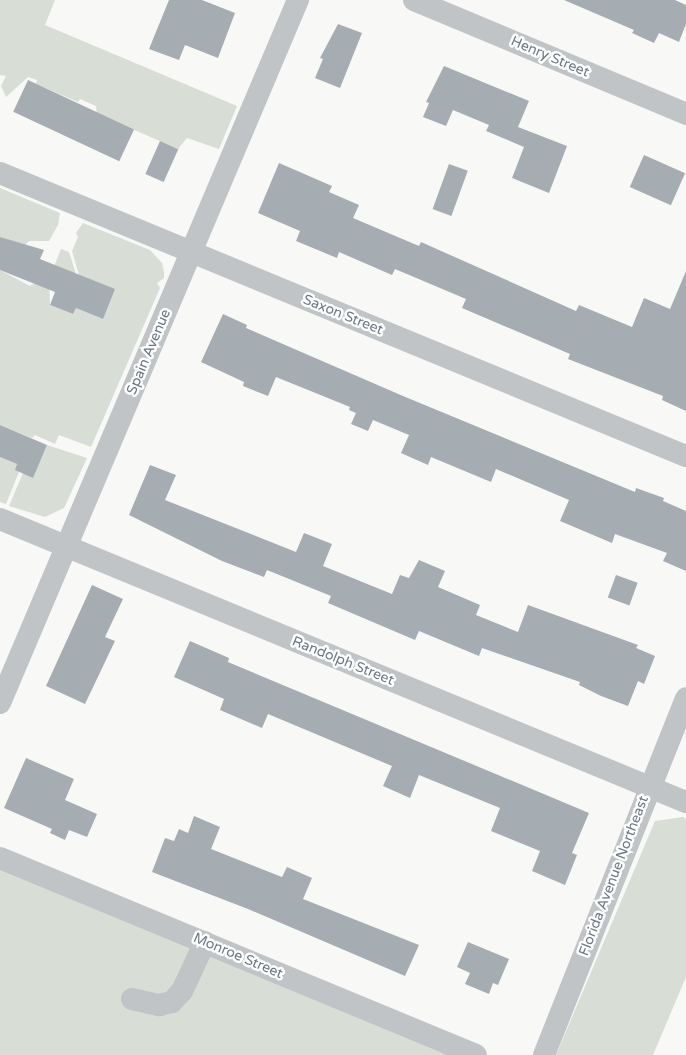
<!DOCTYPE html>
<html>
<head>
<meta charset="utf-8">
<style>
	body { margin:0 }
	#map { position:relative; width:686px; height:1055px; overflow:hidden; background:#f8f8f6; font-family:"Varela Round",sans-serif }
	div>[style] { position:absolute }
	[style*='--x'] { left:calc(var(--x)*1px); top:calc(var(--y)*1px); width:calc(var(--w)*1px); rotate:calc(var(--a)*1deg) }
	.green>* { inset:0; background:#d8ddd6 }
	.building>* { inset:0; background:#a6adb2; transform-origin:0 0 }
	.minor>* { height:22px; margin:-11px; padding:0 11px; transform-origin:11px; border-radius:11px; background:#c0c4c7 }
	span { translate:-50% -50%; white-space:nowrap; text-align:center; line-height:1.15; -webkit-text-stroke:5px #fff; paint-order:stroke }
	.street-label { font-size:14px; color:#6b7884 }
</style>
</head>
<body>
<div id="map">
	<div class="green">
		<div style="clip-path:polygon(0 0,55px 0,45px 25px,237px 106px,219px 149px,187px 138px,178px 149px,116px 122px,98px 127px,96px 106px,80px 99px,78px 102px,36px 84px,37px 80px,28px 77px,6px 97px,1px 86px,6px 76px,0 75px)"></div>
		<div style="clip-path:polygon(0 188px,60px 213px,58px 225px,49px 241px,29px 241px,24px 246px,0 237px)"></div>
		<div style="clip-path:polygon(83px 223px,150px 250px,162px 263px,164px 272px,164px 278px,157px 283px,160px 288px,91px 447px,59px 435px,55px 444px,35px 435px,32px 438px,0 425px,0 270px,30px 286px,49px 275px,50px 305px,73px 314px,76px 308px,103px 319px,79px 275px,72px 251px,78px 237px,76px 233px)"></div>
		<div style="clip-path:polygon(61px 249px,69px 252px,76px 274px,52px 272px)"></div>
		<div style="clip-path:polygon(47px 445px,87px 458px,64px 508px,45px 517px,9px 506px,23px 473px,33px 477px)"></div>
		<div style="clip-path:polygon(0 457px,17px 464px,19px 472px,6px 504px,0 502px)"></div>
		<div style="clip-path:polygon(683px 817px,686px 819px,686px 977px,653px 1055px,556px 1055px,655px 821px)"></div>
		<div style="clip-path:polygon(0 858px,476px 1055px,0 1055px)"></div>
	</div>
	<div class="building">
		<div style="clip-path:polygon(169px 0,202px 0,235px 13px,218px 58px,185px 45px,179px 60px,149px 49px)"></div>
		<div style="clip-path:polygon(564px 0,675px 0,686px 5px,686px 24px,679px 42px,659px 33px,654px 43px,632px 33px,634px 30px)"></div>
		<div style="clip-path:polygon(338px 24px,362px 33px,340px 88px,315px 78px,323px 59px,320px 58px)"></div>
		<div style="clip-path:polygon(444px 66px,529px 101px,518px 127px,567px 146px,549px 193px,512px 178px,524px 147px,486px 131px,489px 125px,453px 110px,446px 126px,423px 117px,429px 103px,426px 102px)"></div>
		<div style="left:28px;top:80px;width:117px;height:35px;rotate:25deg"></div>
		<div style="left:160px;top:141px;width:20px;height:36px;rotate:24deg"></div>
		<div style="left:644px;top:155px;width:45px;height:35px;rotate:24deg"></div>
		<div style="clip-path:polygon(279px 163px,332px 186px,329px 192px,359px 205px,353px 218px,419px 246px,421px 242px,576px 311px,579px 305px,632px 327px,644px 298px,670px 309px,686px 271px,686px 411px,662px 400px,663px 396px,568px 359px,570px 354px,462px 308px,466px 299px,395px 269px,392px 275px,339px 252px,337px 258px,296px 241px,300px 231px,258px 213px)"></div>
		<div style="left:449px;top:164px;width:20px;height:48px;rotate:20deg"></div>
		<div style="clip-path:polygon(0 237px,44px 250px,40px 259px,115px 289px,103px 319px,76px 308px,73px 314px,50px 305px,55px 292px,0 270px)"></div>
		<div style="clip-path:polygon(223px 314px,247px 325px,246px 328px,403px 396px,635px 492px,636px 488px,664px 498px,663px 501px,686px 511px,686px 571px,663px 561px,667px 553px,615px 534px,612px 543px,560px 521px,569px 500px,496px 469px,491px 482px,431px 457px,428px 465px,401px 453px,409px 435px,373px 420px,368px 431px,351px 424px,356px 413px,349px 410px,350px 407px,276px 377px,268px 396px,243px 386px,244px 382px,201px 362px)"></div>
		<div style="clip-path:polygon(0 425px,47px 445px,33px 478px,15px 470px,17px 464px,0 457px)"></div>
		<div style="clip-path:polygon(150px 465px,176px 475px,165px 500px,296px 552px,304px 533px,332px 544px,323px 566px,392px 594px,400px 575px,409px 578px,419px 560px,445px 571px,438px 587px,480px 605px,476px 615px,518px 632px,528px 605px,638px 645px,636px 648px,655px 656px,644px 684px,638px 681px,628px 706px,601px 696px,579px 685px,580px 682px,482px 648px,479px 656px,419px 631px,415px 640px,328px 603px,331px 596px,267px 570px,264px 577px,222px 561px,129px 515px)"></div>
		<div style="left:616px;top:575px;width:23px;height:24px;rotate:20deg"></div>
		<div style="clip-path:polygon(92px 585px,123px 599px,105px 637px,115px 641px,85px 704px,46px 686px)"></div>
		<div style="clip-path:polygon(190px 641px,229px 658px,228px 662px,589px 813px,572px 853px,577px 855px,565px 885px,532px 871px,540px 851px,491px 831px,500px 808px,419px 775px,410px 798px,383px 786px,392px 766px,268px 714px,262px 728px,220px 710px,224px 699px,174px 677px)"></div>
		<div style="clip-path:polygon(26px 758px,74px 779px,65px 800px,97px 814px,87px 837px,69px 830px,65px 840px,50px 833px,52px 829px,4px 808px)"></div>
		<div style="clip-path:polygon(194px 816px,220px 827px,211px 849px,282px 877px,287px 867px,312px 878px,303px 899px,419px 945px,405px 976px,248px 909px,152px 872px,165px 838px,174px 841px,179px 829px,188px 833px)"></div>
		<div style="clip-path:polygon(468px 942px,509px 959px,498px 985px,493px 983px,489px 994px,465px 984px,470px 973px,457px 967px)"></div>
	</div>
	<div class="minor">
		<div style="--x:414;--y:0;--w:295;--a:22.7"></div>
		<div style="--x:0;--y:173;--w:742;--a:22.42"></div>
		<div style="--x:0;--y:519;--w:742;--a:22.42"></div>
		<div style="--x:0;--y:703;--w:764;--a:-67.03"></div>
		<div style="--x:0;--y:858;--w:515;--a:22.48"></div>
		<div style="--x:132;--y:999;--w:28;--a:13"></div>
		<div style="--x:159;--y:1005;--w:13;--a:-13"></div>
		<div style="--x:172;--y:1002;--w:15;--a:-48"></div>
		<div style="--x:182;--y:991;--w:54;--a:-64.9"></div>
		<div style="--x:544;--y:1055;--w:384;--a:-68.3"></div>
	</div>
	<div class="street-label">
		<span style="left:550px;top:57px;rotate:23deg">Henry Street</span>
		<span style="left:343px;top:315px;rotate:22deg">Saxon Street</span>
		<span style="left:149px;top:352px;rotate:-67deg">Spain Avenue</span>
		<span style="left:343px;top:661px;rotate:22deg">Randolph Street</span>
		<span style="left:614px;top:876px;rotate:-69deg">Florida Avenue Northeast</span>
		<span style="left:238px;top:956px;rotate:23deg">Monroe Street</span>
	</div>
</div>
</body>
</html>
